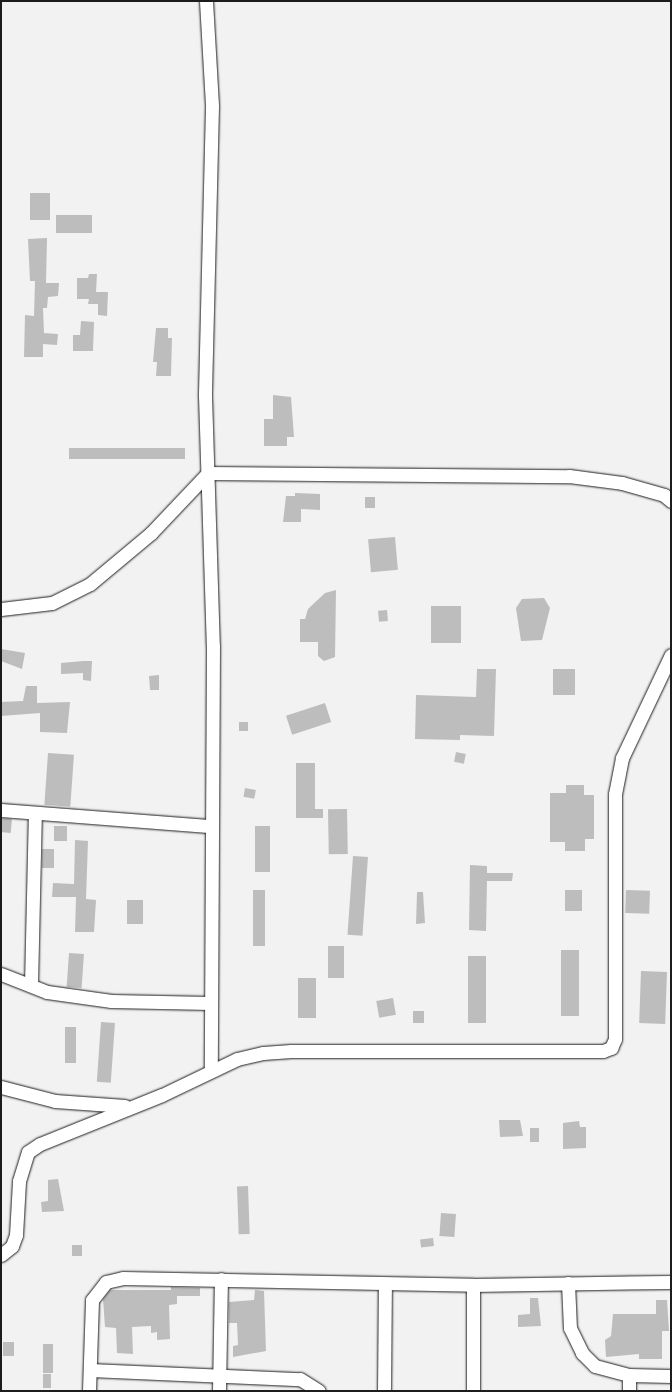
<!DOCTYPE html>
<html>
<head>
<meta charset="utf-8">
<style>
	body { margin:0 }
	#map { position:relative; width:672px; height:1392px; overflow:hidden; background:#f2f2f2; font-family:Itim,sans-serif }
	div>[style] { position:absolute }
	[style*='--x'] { left:calc(var(--x)*1px); top:calc(var(--y)*1px); width:calc(var(--w)*1px); rotate:calc(var(--a)*1deg) }
	.building>* { inset:0; background:#bdbdbd; transform-origin:0 0 }
	.roads { filter:drop-shadow(0 0 1px #1c1c1c) drop-shadow(0 0 1px #1c1c1c) }
	.minor>* { height:13px; margin:-6.5px; padding:0 6.5px; transform-origin:6.5px; border-radius:6.5px; background:#fff }
	span { translate:-50% -50%; white-space:nowrap; text-align:center; line-height:1.15; -webkit-text-stroke:4px #fff; paint-order:stroke }
	.frame { position:absolute; inset:0; border:2px solid #1c1c1c; pointer-events:none }
</style>
</head>
<body>
<div id="map">
	<div class="building">
		<div style="left:50px;top:193px;width:27px;height:20px;rotate:90deg"></div>
		<div style="left:56px;top:215px;width:36px;height:18px"></div>
		<div style="clip-path:polygon(47px 238px,46px 283px,59px 283px,58px 296px,48px 297px,47px 308px,43px 308px,44px 333px,58px 334px,57px 345px,43px 344px,43px 357px,24px 357px,25px 315px,34px 316px,35px 281px,30px 281px,28px 239px)"></div>
		<div style="clip-path:polygon(89px 274px,97px 274px,96px 292px,108px 292px,107px 316px,98px 315px,98px 304px,88px 304px,89px 299px,77px 299px,77px 278px,88px 278px)"></div>
		<div style="clip-path:polygon(81px 321px,94px 322px,93px 351px,73px 351px,73px 335px,80px 335px)"></div>
		<div style="clip-path:polygon(156px 328px,168px 328px,168px 338px,172px 338px,171px 376px,156px 376px,157px 362px,153px 362px)"></div>
		<div style="clip-path:polygon(273px 395px,291px 397px,294px 437px,287px 437px,287px 446px,264px 446px,264px 419px,273px 419px)"></div>
		<div style="left:185px;top:448px;width:11px;height:116px;rotate:90deg"></div>
		<div style="clip-path:polygon(295px 493px,320px 494px,320px 510px,301px 509px,301px 522px,283px 522px,286px 496px,295px 496px)"></div>
		<div style="left:365px;top:497px;width:10px;height:11px"></div>
		<div style="left:395px;top:537px;width:33px;height:27px;rotate:85deg"></div>
		<div style="clip-path:polygon(336px 590px,335px 657px,324px 661px,318px 656px,318px 642px,300px 642px,300px 619px,305px 619px,308px 609px,325px 593px)"></div>
		<div style="clip-path:polygon(544px 598px,550px 608px,542px 640px,521px 641px,516px 608px,522px 599px)"></div>
		<div style="left:461px;top:606px;width:37px;height:30px;rotate:90deg"></div>
		<div style="left:387px;top:610px;width:11px;height:9px;rotate:85deg"></div>
		<div style="clip-path:polygon(1px 649px,25px 653px,22px 669px,1px 661px)"></div>
		<div style="clip-path:polygon(83px 661px,92px 661px,91px 681px,83px 680px,83px 673px,61px 674px,61px 663px)"></div>
		<div style="clip-path:polygon(477px 669px,496px 669px,494px 736px,460px 735px,460px 740px,415px 739px,416px 695px,476px 697px)"></div>
		<div style="left:575px;top:669px;width:26px;height:22px;rotate:90deg"></div>
		<div style="clip-path:polygon(159px 675px,159px 690px,150px 690px,149px 676px)"></div>
		<div style="clip-path:polygon(26px 686px,37px 686px,37px 703px,70px 702px,67px 733px,40px 732px,40px 713px,1px 716px,1px 702px,23px 701px)"></div>
		<div style="left:325px;top:703px;width:20px;height:41px;rotate:72deg"></div>
		<div style="left:239px;top:722px;width:9px;height:9px"></div>
		<div style="left:456px;top:752px;width:10px;height:10px;rotate:11deg"></div>
		<div style="left:48px;top:753px;width:26px;height:52px;rotate:4deg"></div>
		<div style="clip-path:polygon(296px 763px,315px 763px,315px 809px,323px 809px,323px 818px,296px 818px)"></div>
		<div style="clip-path:polygon(566px 785px,584px 785px,584px 795px,594px 795px,594px 839px,585px 839px,585px 851px,565px 851px,565px 842px,550px 842px,550px 793px,566px 793px)"></div>
		<div style="left:245px;top:788px;width:11px;height:9px;rotate:10deg"></div>
		<div style="left:347px;top:809px;width:45px;height:19px;rotate:89deg"></div>
		<div style="left:1px;top:818px;width:11px;height:14px;rotate:5deg"></div>
		<div style="left:54px;top:826px;width:13px;height:15px"></div>
		<div style="left:255px;top:826px;width:15px;height:46px"></div>
		<div style="clip-path:polygon(75px 840px,88px 841px,86px 899px,96px 900px,94px 932px,75px 932px,76px 897px,52px 897px,53px 883px,74px 884px)"></div>
		<div style="left:42px;top:849px;width:12px;height:19px"></div>
		<div style="left:353px;top:856px;width:15px;height:79px;rotate:4deg"></div>
		<div style="clip-path:polygon(470px 865px,487px 866px,487px 873px,513px 873px,512px 881px,487px 881px,486px 931px,469px 930px)"></div>
		<div style="left:253px;top:890px;width:12px;height:56px"></div>
		<div style="left:565px;top:890px;width:17px;height:21px"></div>
		<div style="left:626px;top:890px;width:24px;height:23px;rotate:2deg"></div>
		<div style="clip-path:polygon(417px 892px,423px 892px,425px 923px,416px 924px)"></div>
		<div style="left:127px;top:900px;width:16px;height:24px"></div>
		<div style="left:328px;top:946px;width:16px;height:32px"></div>
		<div style="left:561px;top:950px;width:18px;height:66px"></div>
		<div style="left:69px;top:953px;width:15px;height:34px;rotate:4deg"></div>
		<div style="left:468px;top:956px;width:18px;height:67px"></div>
		<div style="left:641px;top:971px;width:26px;height:52px;rotate:2deg"></div>
		<div style="left:298px;top:978px;width:18px;height:40px"></div>
		<div style="left:393px;top:998px;width:17px;height:17px;rotate:80deg"></div>
		<div style="left:413px;top:1011px;width:11px;height:12px"></div>
		<div style="left:101px;top:1022px;width:14px;height:60px;rotate:4deg"></div>
		<div style="left:65px;top:1027px;width:11px;height:36px"></div>
		<div style="clip-path:polygon(499px 1120px,520px 1120px,523px 1136px,500px 1137px)"></div>
		<div style="clip-path:polygon(579px 1121px,580px 1127px,586px 1127px,586px 1148px,563px 1149px,563px 1123px)"></div>
		<div style="left:530px;top:1128px;width:9px;height:14px"></div>
		<div style="clip-path:polygon(58px 1179px,64px 1211px,42px 1212px,41px 1202px,48px 1201px,48px 1180px)"></div>
		<div style="left:248px;top:1186px;width:48px;height:11px;rotate:88deg"></div>
		<div style="left:441px;top:1213px;width:15px;height:23px;rotate:4deg"></div>
		<div style="left:433px;top:1238px;width:8px;height:13px;rotate:83deg"></div>
		<div style="left:72px;top:1245px;width:10px;height:11px"></div>
		<div style="clip-path:polygon(171px 1287px,200px 1288px,200px 1296px,177px 1296px,177px 1304px,169px 1305px,170px 1339px,157px 1340px,157px 1332px,151px 1333px,151px 1326px,132px 1327px,133px 1354px,117px 1353px,116px 1328px,105px 1327px,103px 1299px,110px 1290px,171px 1290px)"></div>
		<div style="clip-path:polygon(255px 1290px,264px 1291px,266px 1351px,233px 1357px,233px 1346px,238px 1345px,237px 1323px,229px 1323px,229px 1302px,254px 1300px)"></div>
		<div style="clip-path:polygon(530px 1298px,538px 1298px,541px 1326px,518px 1327px,518px 1315px,530px 1314px)"></div>
		<div style="clip-path:polygon(656px 1300px,667px 1300px,669px 1331px,662px 1331px,662px 1359px,639px 1359px,639px 1354px,606px 1357px,605px 1340px,611px 1336px,613px 1314px,656px 1314px)"></div>
		<div style="left:3px;top:1342px;width:11px;height:14px"></div>
		<div style="left:43px;top:1344px;width:10px;height:29px"></div>
		<div style="left:43px;top:1374px;width:8px;height:14px"></div>
	</div>
	<div class="roads">
		<div class="minor">
			<div style="--x:206;--y:1;--w:105;--a:86.7"></div>
			<div style="--x:212;--y:106;--w:290;--a:91.4"></div>
			<div style="--x:205;--y:396;--w:250;--a:88.2"></div>
			<div style="--x:213;--y:646;--w:423;--a:90.3"></div>
			<div style="--x:1;--y:609;--w:51;--a:-6.7"></div>
			<div style="--x:52;--y:603;--w:42;--a:-26.6"></div>
			<div style="--x:90;--y:584;--w:80;--a:-39.9"></div>
			<div style="--x:151;--y:533;--w:83;--a:-46.5"></div>
			<div style="--x:208;--y:473;--w:361;--a:0.5"></div>
			<div style="--x:569;--y:476;--w:53;--a:7.5"></div>
			<div style="--x:622;--y:483;--w:44;--a:15.9"></div>
			<div style="--x:664;--y:495;--w:9;--a:41"></div>
			<div style="--x:1;--y:810;--w:211;--a:4.4"></div>
			<div style="--x:1;--y:974;--w:49;--a:21.4"></div>
			<div style="--x:47;--y:992;--w:65;--a:8"></div>
			<div style="--x:111;--y:1001;--w:99;--a:1.2"></div>
			<div style="--x:31;--y:985;--w:172;--a:-88.7"></div>
			<div style="--x:1;--y:1087;--w:56;--a:14.5"></div>
			<div style="--x:55;--y:1101;--w:70;--a:4.1"></div>
			<div style="--x:1;--y:1255;--w:14;--a:-39"></div>
			<div style="--x:12;--y:1246;--w:12;--a:-70"></div>
			<div style="--x:16;--y:1235;--w:54;--a:-86.8"></div>
			<div style="--x:19;--y:1181;--w:30;--a:-73"></div>
			<div style="--x:28;--y:1152;--w:14;--a:-34"></div>
			<div style="--x:40;--y:1144;--w:131;--a:-21.9"></div>
			<div style="--x:162;--y:1095;--w:83;--a:-25.6"></div>
			<div style="--x:237;--y:1059;--w:27;--a:-13"></div>
			<div style="--x:263;--y:1053;--w:28;--a:-4"></div>
			<div style="--x:291;--y:1051;--w:312;--a:0"></div>
			<div style="--x:603;--y:1051;--w:9;--a:-21"></div>
			<div style="--x:611;--y:1048;--w:10;--a:-66"></div>
			<div style="--x:615;--y:1039;--w:245;--a:-90"></div>
			<div style="--x:615;--y:794;--w:37;--a:-79"></div>
			<div style="--x:622;--y:758;--w:114;--a:-64.6"></div>
			<div style="--x:568;--y:1283;--w:45;--a:87.5"></div>
			<div style="--x:570;--y:1328;--w:28;--a:64"></div>
			<div style="--x:582;--y:1353;--w:18;--a:45"></div>
			<div style="--x:595;--y:1366;--w:35;--a:15"></div>
			<div style="--x:629;--y:1375;--w:42;--a:1.4"></div>
			<div style="--x:473;--y:1285;--w:106;--a:90"></div>
			<div style="--x:90;--y:1370;--w:210;--a:2.5"></div>
			<div style="--x:300;--y:1379;--w:22;--a:32"></div>
			<div style="--x:89;--y:1391;--w:91;--a:-88.1"></div>
			<div style="--x:92;--y:1300;--w:23;--a:-52"></div>
			<div style="--x:106;--y:1282;--w:17;--a:-13"></div>
			<div style="--x:123;--y:1278;--w:350;--a:1.1"></div>
			<div style="--x:473;--y:1285;--w:198;--a:-0.9"></div>
			<div style="--x:219;--y:1391;--w:112;--a:-89"></div>
			<div style="--x:384;--y:1391;--w:107;--a:-89.5"></div>
			<div style="--x:629;--y:1391;--w:16;--a:-90"></div>
		</div>
	</div>
	<div class="frame"></div>
</div>
</body>
</html>
